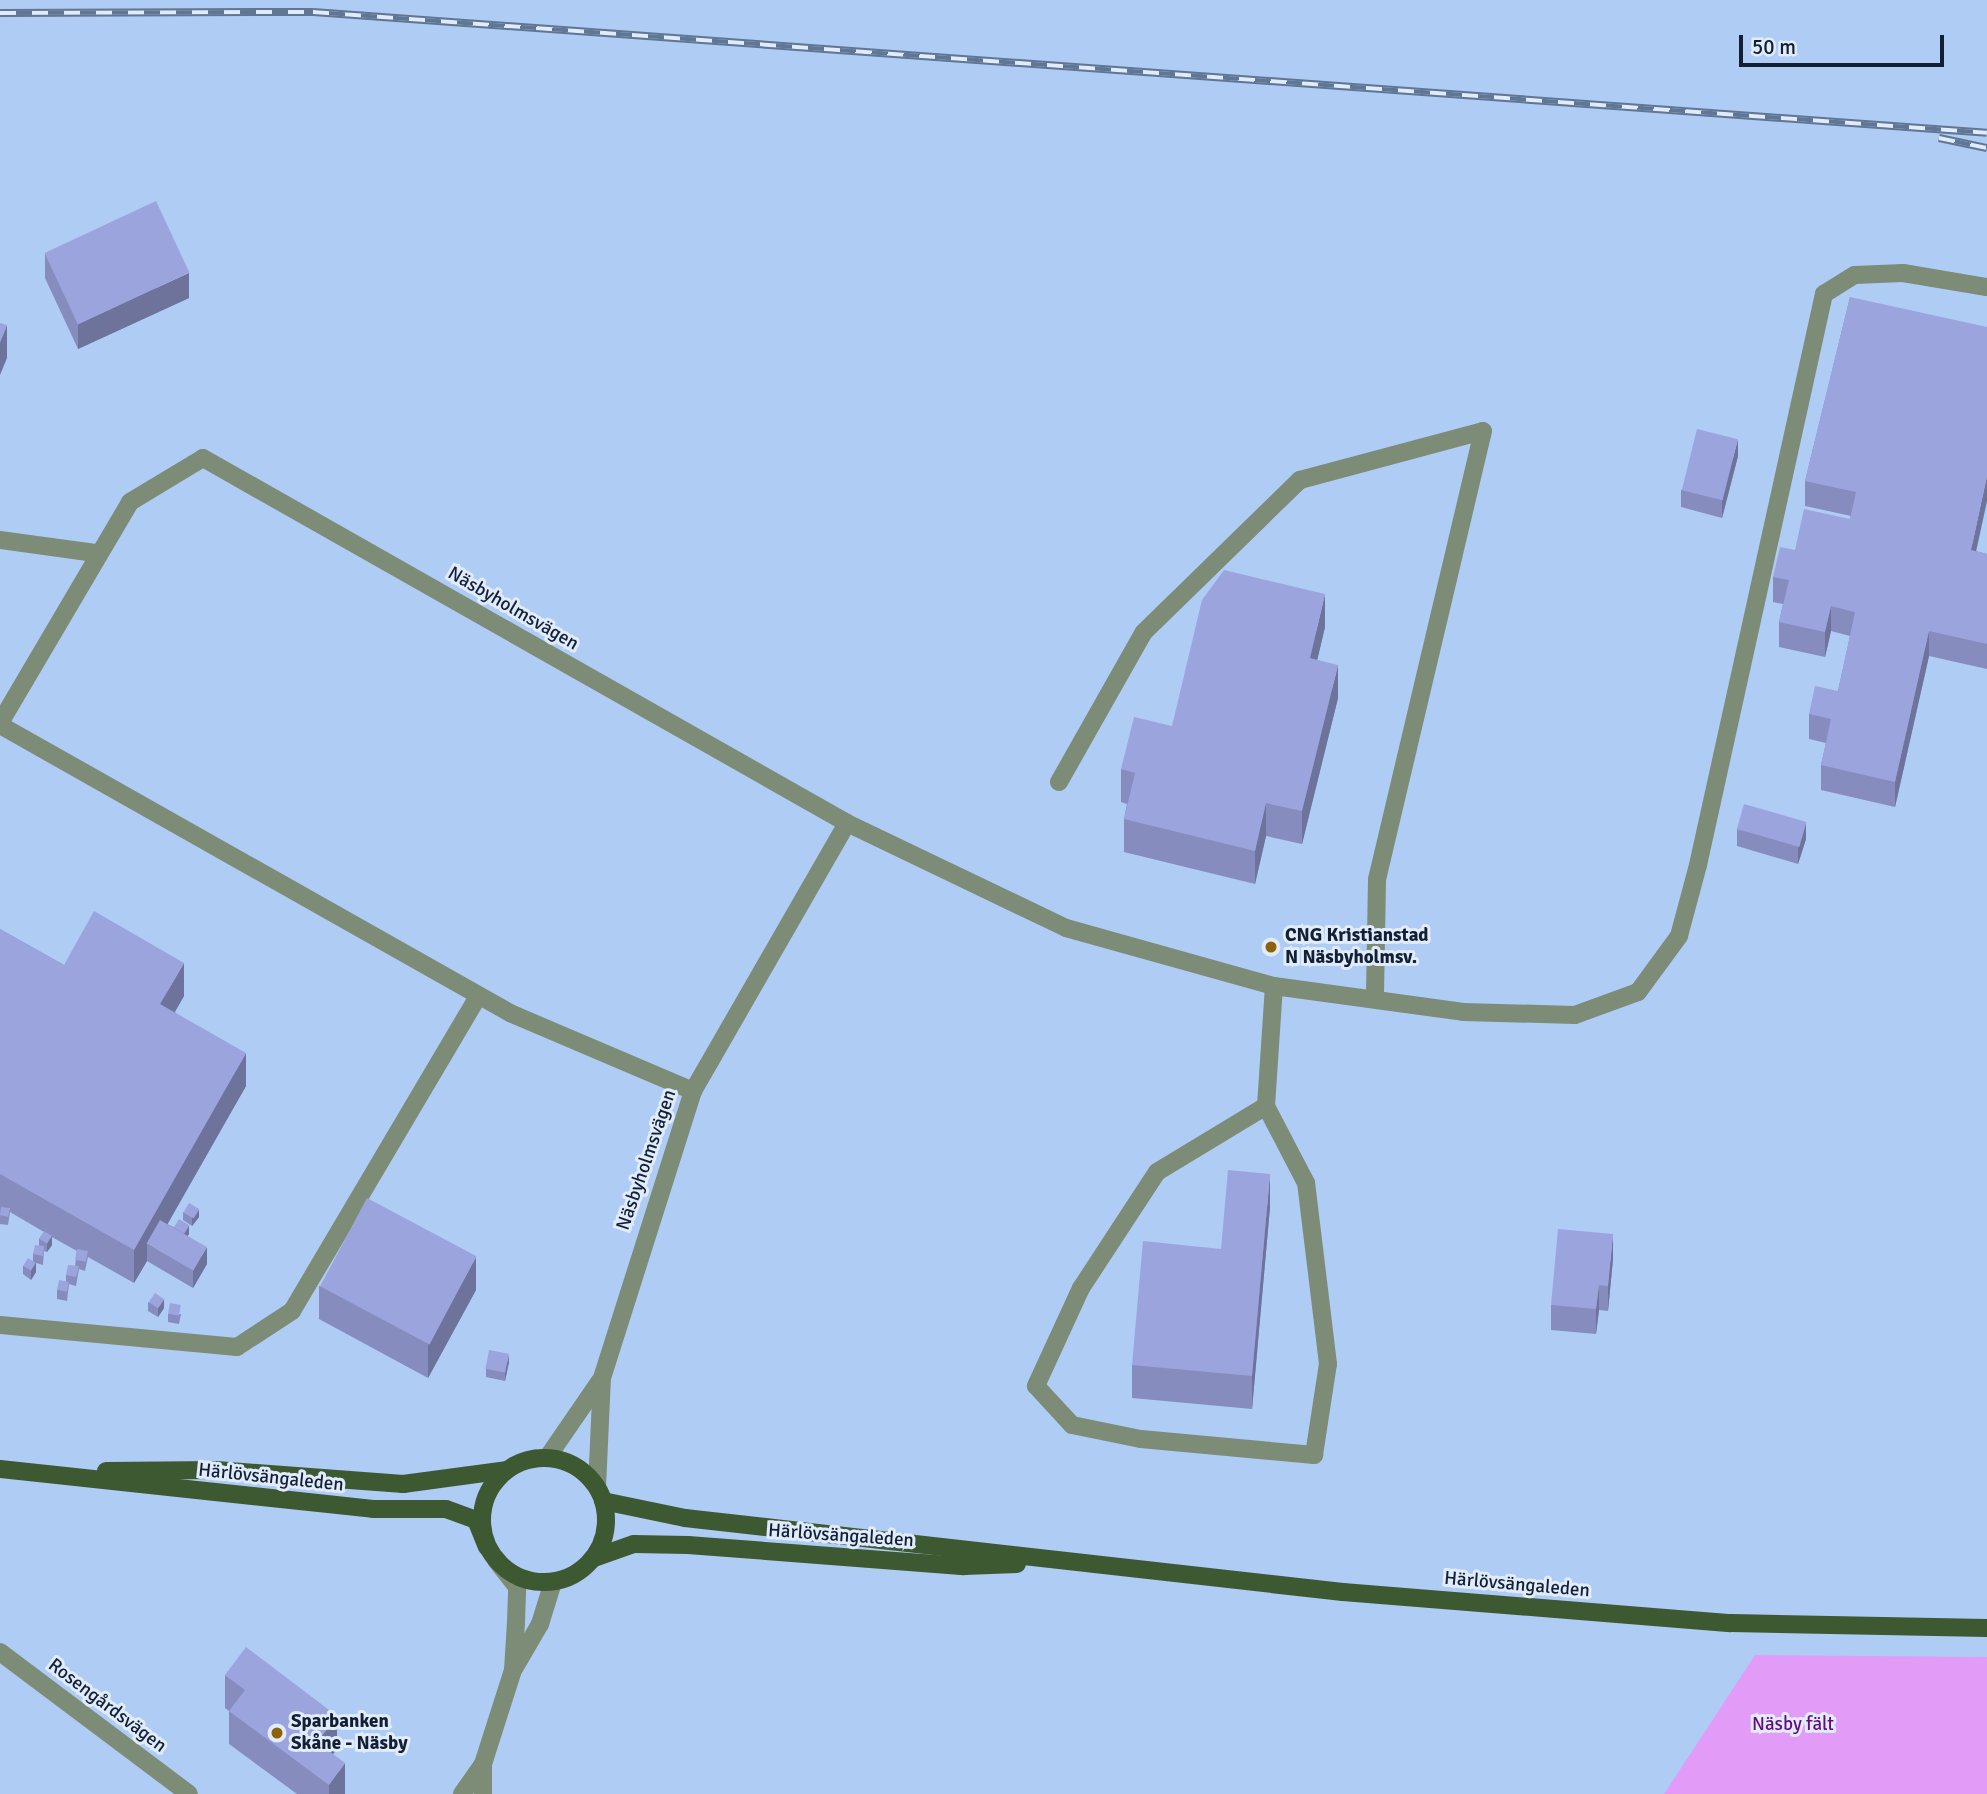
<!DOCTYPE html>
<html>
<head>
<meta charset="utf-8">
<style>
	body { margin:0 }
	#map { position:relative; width:1987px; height:1794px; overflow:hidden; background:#afccf5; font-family:Signika,sans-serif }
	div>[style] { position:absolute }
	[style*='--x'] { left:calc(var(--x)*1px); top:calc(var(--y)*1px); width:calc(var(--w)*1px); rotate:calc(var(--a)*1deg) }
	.green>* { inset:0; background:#e29cf8 }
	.minor>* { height:18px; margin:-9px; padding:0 9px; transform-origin:9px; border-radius:9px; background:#7c8c77 }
	.major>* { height:18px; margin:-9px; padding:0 9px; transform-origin:9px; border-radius:9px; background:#3d5932 }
	.major>.ring { margin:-9px; padding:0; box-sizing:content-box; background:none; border:18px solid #3d5932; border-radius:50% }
	.rail>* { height:8px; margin-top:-4px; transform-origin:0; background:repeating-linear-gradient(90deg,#e0ebfb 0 16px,#617693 0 32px); box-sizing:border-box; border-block:2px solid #617693 }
	.wall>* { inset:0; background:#868dbe }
	.shaded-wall>* { inset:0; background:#6d739b }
	.building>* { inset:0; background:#9ca4dd; transform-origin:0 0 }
	.dots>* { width:19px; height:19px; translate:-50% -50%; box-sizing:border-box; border:4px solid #e0ebfb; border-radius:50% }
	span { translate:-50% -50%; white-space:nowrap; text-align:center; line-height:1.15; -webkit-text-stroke:6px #e0ebfb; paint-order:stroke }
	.street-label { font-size:19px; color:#132033 }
	.poi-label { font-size:19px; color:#132033; font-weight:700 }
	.left { translate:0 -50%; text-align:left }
	.park-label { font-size:19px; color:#67097f }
	.scale { position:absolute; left:1739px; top:35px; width:205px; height:32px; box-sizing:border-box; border:4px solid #132033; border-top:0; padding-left:9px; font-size:21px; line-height:24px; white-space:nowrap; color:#132033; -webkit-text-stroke:5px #e0ebfb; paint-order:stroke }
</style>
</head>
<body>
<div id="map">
	<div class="green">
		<div style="clip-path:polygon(1755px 1655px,1987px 1657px,1987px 1794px,1664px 1794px)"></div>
	</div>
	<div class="minor">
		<div style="--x:0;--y:540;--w:96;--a:7.8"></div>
		<div style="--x:0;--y:723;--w:256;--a:-59.5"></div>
		<div style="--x:130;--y:502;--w:85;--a:-31.1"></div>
		<div style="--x:203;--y:458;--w:740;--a:29.54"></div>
		<div style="--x:0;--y:725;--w:586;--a:29.45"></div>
		<div style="--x:510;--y:1013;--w:199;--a:23.1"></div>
		<div style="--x:1059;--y:782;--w:172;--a:-60.5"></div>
		<div style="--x:1144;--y:632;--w:218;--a:-44.3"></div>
		<div style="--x:1300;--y:480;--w:189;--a:-15"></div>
		<div style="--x:1483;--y:431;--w:461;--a:103.3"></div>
		<div style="--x:1377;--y:880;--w:116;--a:91"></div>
		<div style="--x:1266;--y:1106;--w:127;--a:148.8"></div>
		<div style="--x:1157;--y:1172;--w:139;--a:123.2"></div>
		<div style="--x:1081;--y:1288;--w:108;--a:114.7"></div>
		<div style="--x:1036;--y:1386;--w:53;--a:47.3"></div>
		<div style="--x:1072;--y:1425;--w:70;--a:11.5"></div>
		<div style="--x:1141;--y:1439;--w:174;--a:5.3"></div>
		<div style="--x:1314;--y:1455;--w:92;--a:-81.3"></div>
		<div style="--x:1328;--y:1364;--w:182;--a:-96.9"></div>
		<div style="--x:1306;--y:1183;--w:87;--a:-117.5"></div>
		<div style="--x:1266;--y:1106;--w:120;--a:-86.2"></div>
		<div style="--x:0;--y:1325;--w:238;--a:5.3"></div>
		<div style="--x:237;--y:1347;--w:66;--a:-33.2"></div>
		<div style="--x:292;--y:1311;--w:366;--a:-59.4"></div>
		<div style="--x:547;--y:1458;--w:93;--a:-55.5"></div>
		<div style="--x:597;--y:1487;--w:109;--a:-87.4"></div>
		<div style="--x:602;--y:1378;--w:301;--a:-72.4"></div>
		<div style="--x:693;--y:1091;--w:309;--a:-60.1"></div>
		<div style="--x:847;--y:823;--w:243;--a:25.6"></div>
		<div style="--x:1066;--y:928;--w:216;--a:15.6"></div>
		<div style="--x:1274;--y:986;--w:191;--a:7.8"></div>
		<div style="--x:1463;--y:1012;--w:112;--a:1.5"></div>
		<div style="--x:1575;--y:1015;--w:67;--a:-20.1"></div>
		<div style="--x:1638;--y:992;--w:69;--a:-53.8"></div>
		<div style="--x:1679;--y:936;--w:73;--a:-75"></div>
		<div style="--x:1698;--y:865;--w:585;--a:-77.56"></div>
		<div style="--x:1824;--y:294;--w:36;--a:-32"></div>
		<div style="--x:1855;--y:275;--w:48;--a:-2.4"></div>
		<div style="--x:1903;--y:273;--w:85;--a:9.5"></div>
		<div style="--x:0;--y:1652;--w:236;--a:36.9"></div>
		<div style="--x:515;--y:1667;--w:50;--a:-59.8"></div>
		<div style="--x:540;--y:1624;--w:44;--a:-72.8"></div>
		<div style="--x:462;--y:1794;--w:37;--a:-55"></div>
		<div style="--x:483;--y:1794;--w:30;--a:-90"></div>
		<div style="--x:483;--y:1764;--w:99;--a:-72.3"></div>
		<div style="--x:513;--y:1670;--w:48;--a:-86.4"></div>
		<div style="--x:516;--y:1622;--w:35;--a:-88"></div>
		<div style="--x:517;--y:1587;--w:34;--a:-128"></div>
	</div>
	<div class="major">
		<div class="ring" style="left:482px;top:1458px;width:106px;height:106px"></div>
		<div style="--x:0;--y:1469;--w:375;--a:6.1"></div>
		<div style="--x:373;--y:1509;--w:73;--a:0"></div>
		<div style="--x:446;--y:1509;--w:32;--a:20"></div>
		<div style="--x:476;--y:1520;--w:29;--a:68"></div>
		<div style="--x:106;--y:1471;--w:110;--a:-0.5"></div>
		<div style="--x:216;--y:1470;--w:188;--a:4.3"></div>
		<div style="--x:403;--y:1484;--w:104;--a:-7.7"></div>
		<div style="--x:603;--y:1501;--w:84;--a:11.7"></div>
		<div style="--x:685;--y:1518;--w:662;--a:6.42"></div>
		<div style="--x:1343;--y:1592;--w:389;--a:4.6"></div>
		<div style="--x:1731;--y:1623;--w:256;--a:1.1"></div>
		<div style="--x:594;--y:1558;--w:42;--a:-19.3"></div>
		<div style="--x:634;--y:1544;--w:54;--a:1.1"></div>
		<div style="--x:688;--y:1545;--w:277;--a:4.4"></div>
		<div style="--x:964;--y:1566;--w:53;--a:-2.2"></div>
	</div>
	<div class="rail">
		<div style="--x:0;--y:13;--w:313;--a:-0.2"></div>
		<div style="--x:313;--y:12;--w:1678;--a:4.13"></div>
		<div style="--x:1939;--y:138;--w:49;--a:11.8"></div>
	</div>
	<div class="wall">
		<div style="clip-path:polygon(45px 253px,189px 298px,78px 349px,45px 278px)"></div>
		<div style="clip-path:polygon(1850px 297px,1976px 551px,1987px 554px,1987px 669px,1929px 656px,1895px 807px,1821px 790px,1821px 765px,1826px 743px,1809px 739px,1809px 714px,1838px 691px,1850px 636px,1831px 631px,1825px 657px,1779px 647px,1779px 622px,1783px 604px,1773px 602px,1773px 577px,1795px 550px,1850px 519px,1851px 516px,1805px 506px,1805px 481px)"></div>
		<div style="clip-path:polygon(1738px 456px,1722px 518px,1681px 507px,1681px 490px)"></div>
		<div style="clip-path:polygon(1325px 627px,1317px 660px,1338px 698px,1302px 844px,1266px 836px,1255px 884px,1124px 852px,1124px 819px,1127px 804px,1121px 802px,1121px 769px,1172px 726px)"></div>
		<div style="clip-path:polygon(1737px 829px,1806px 839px,1798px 864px,1737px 846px)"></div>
		<div style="clip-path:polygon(0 929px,64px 965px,184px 996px,175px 1012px,246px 1086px,167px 1224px,189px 1234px,187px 1236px,207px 1264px,193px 1288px,147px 1261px,134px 1283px,88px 1257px,85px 1271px,79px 1269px,76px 1286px,69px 1284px,67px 1301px,57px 1299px,57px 1290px,66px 1281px,66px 1275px,75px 1266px,77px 1251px,50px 1236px,52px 1245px,47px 1252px,44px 1251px,43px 1265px,36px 1263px,36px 1272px,31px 1280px,23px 1274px,23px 1266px,33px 1261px,33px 1254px,39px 1246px,39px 1239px,44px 1232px,10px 1212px,8px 1225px,0 1224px)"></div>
		<div style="clip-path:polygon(1270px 1207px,1252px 1409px,1132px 1398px,1132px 1365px,1221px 1249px)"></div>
		<div style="clip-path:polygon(183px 1212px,199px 1217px,192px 1226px,183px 1220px)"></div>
		<div style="clip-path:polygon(1613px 1259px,1608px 1311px,1599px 1310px,1596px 1334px,1551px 1330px,1551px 1305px)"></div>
		<div style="clip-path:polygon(319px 1286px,476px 1290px,428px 1378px,319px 1319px)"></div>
		<div style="clip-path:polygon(148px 1302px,164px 1308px,158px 1317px,148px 1311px)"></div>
		<div style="clip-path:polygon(168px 1314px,181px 1314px,179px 1324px,168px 1322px)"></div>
		<div style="clip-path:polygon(509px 1362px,505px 1381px,486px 1377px,486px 1369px)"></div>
		<div style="clip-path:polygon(225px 1675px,337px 1749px,333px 1754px,345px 1794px,297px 1794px,229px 1744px,229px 1711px,225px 1708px)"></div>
	</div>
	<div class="shaded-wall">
		<div style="clip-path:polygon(189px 273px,189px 298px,78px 349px,78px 324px)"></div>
		<div style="clip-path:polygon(7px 325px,7px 358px,0 375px,0 342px)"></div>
		<div style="clip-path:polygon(1738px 439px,1738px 456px,1722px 518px,1722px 501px)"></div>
		<div style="clip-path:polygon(1987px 476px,1987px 501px,1971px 575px,1971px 550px)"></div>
		<div style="clip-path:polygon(1325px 594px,1325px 627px,1310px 691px,1310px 658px)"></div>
		<div style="clip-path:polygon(1831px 606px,1831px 631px,1825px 657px,1825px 632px)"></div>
		<div style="clip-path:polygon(1929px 631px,1929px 656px,1895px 807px,1895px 782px)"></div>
		<div style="clip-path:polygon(1338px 665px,1338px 698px,1302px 844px,1302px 811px)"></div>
		<div style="clip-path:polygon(1266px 803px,1266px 836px,1255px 884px,1255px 851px)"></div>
		<div style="clip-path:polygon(1806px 822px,1806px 839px,1798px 864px,1798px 847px)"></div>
		<div style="clip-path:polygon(184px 963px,184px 996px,160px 1037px,160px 1004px)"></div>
		<div style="clip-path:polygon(246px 1053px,246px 1086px,154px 1248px,147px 1244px,147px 1261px,134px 1283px,134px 1250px)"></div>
		<div style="clip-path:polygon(1270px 1174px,1270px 1207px,1252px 1409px,1252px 1376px)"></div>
		<div style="clip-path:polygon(199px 1209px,199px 1217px,192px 1226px,192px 1218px)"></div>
		<div style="clip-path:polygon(189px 1225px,189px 1234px,183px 1243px,183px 1235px)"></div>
		<div style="clip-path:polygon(1613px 1234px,1613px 1259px,1608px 1311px,1608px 1286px)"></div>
		<div style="clip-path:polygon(52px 1236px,52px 1245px,47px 1252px,47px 1244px)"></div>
		<div style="clip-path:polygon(207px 1247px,207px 1264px,193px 1288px,193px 1271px)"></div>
		<div style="clip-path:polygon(476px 1257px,476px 1290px,428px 1378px,428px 1345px)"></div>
		<div style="clip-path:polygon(36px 1263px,36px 1272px,31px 1280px,31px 1271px)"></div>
		<div style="clip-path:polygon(1599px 1285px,1599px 1310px,1596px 1334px,1596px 1309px)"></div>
		<div style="clip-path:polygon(164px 1299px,164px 1308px,158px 1317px,158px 1308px)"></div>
		<div style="clip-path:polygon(509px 1354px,509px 1362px,505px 1381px,505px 1373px)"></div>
		<div style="clip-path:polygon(337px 1716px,337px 1749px,317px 1775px,317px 1742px)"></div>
		<div style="clip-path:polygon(345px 1763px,345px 1794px,329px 1794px,329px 1785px)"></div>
	</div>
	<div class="building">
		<div style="left:156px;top:201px;width:79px;height:123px;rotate:65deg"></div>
		<div style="clip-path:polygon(1850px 297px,1987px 327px,1987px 476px,1971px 550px,1987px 554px,1987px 644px,1929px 631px,1895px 782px,1821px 765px,1831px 719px,1809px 714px,1815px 686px,1838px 691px,1855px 612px,1831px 606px,1825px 632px,1779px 622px,1789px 580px,1773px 577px,1780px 547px,1795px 550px,1804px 509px,1850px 519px,1856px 492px,1805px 481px)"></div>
		<div style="clip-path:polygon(0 323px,7px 325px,0 342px)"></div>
		<div style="left:1697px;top:429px;width:42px;height:63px;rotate:14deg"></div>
		<div style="clip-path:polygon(1224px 570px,1325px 594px,1310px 658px,1338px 665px,1302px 811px,1266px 803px,1255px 851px,1124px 819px,1135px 773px,1121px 769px,1134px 717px,1172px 726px,1202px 600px)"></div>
		<div style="left:1744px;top:804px;width:65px;height:26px;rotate:16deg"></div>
		<div style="clip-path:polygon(94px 911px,184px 963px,160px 1004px,246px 1053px,134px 1250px,0 1174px,0 929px,64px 965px)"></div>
		<div style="clip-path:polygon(1228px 1170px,1270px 1174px,1252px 1376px,1132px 1365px,1143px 1241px,1221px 1249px)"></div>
		<div style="left:367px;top:1198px;width:124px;height:100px;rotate:28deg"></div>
		<div style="left:189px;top:1203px;width:12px;height:11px;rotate:31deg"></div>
		<div style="clip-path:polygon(1px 1207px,10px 1208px,8px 1217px,0 1215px)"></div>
		<div style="left:179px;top:1219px;width:12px;height:10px;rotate:31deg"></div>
		<div style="left:160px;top:1220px;width:54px;height:27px;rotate:30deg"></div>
		<div style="clip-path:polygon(1558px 1229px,1613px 1234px,1608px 1286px,1599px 1285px,1596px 1309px,1551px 1305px)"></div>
		<div style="left:44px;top:1231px;width:9px;height:9px;rotate:32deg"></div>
		<div style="clip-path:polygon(35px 1245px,44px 1246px,43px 1256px,33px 1254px)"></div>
		<div style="left:77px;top:1249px;width:11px;height:11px;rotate:10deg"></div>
		<div style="left:28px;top:1258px;width:9px;height:9px;rotate:32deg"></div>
		<div style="clip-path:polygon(68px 1265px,79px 1266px,76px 1277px,66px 1275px)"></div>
		<div style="left:59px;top:1280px;width:10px;height:10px;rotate:11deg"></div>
		<div style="left:155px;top:1293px;width:11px;height:11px;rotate:34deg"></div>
		<div style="left:170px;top:1303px;width:11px;height:11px;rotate:10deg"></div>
		<div style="left:489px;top:1350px;width:20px;height:19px;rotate:11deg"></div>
		<div style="clip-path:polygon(246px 1647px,337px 1716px,317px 1742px,345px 1763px,329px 1785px,229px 1711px,245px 1690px,225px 1675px)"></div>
	</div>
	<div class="dots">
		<div style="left:1271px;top:947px;background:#8e6208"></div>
		<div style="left:277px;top:1733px;background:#8e6208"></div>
	</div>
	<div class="street-label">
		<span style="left:513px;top:609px;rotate:30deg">Näsbyholmsvägen</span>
		<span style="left:647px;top:1160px;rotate:-71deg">Näsbyholmsvägen</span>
		<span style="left:271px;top:1478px;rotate:6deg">Härlövsängaleden</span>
		<span style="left:841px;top:1536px;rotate:4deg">Härlövsängaleden</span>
		<span style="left:1517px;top:1585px;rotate:5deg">Härlövsängaleden</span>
		<span style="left:107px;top:1706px;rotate:37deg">Rosengårdsvägen</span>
	</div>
	<div class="poi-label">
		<span class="left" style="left:1285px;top:947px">CNG Kristianstad<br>N Näsbyholmsv.</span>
		<span class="left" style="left:291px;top:1733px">Sparbanken<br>Skåne - Näsby</span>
	</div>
	<div class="park-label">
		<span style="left:1793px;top:1725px">Näsby fält</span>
	</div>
	<div class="scale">50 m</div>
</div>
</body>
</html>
